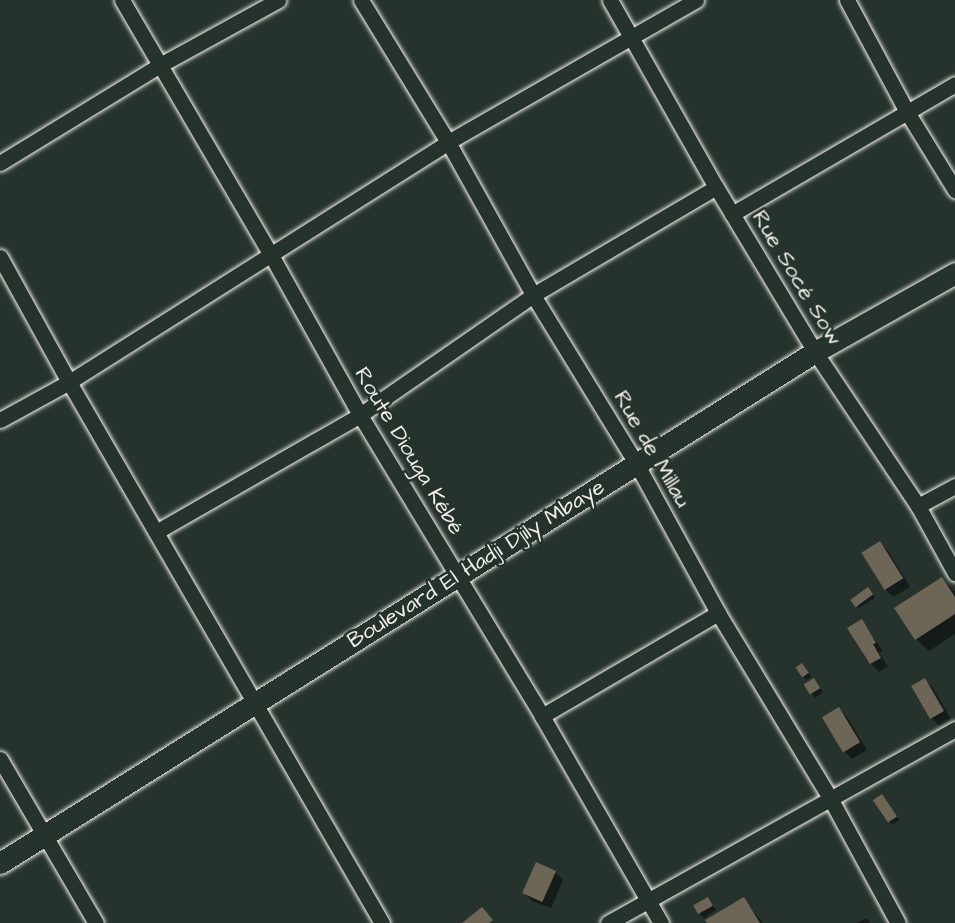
<!DOCTYPE html>
<html>
<head>
<meta charset="utf-8">
<style>
	body { margin:0 }
	#map { position:relative; width:955px; height:923px; overflow:hidden; background:#26332d; font-family:"Architects Daughter",sans-serif }
	div>[style] { position:absolute }
	[style*='--x'] { left:calc(var(--x)*1px); top:calc(var(--y)*1px); width:calc(var(--w)*1px); rotate:calc(var(--a)*1deg) }
	.shadow>* { inset:0; background:#0007 }
	.building>* { inset:0; background:#6d6555; transform-origin:0 0 }
	.roads { filter:drop-shadow(0 0 2px #f4f1e8) drop-shadow(0 0 2px #f4f1e8) }
	.street>* { height:15px; margin:-7.5px; padding:0 7.5px; transform-origin:7.5px; border-radius:7.5px; background:#26332d }
	.secondary>* { height:21px; margin:-10.5px; padding:0 10.5px; transform-origin:10.5px; border-radius:10.5px; background:#26332d }
	span { translate:-50% -50%; white-space:nowrap; text-align:center; line-height:1.15; -webkit-text-stroke:5px #26332d; paint-order:stroke }
	.street-label { font-size:22px; color:#f4f1e8 }
</style>
</head>
<body>
<div id="map">
	<div class="shadow">
		<div style="clip-path:polygon(880px 542px,888px 551px,910px 587px,893px 597px,885px 589px,863px 553px)"></div>
		<div style="clip-path:polygon(942px 579px,955px 592px,955px 634px,929px 651px,916px 639px)"></div>
		<div style="clip-path:polygon(872px 592px,875px 598px,859px 608px,855px 605px)"></div>
		<div style="clip-path:polygon(861px 621px,883px 651px,879px 653px,888px 666px,879px 672px,871px 664px)"></div>
		<div style="clip-path:polygon(806px 668px,811px 677px,806px 680px,803px 677px)"></div>
		<div style="clip-path:polygon(925px 680px,933px 688px,951px 719px,939px 726px,931px 718px)"></div>
		<div style="clip-path:polygon(817px 684px,823px 692px,815px 698px,806px 686px)"></div>
		<div style="clip-path:polygon(839px 709px,847px 717px,867px 750px,852px 759px,844px 751px)"></div>
		<div style="clip-path:polygon(885px 800px,899px 820px,892px 825px,889px 821px)"></div>
		<div style="clip-path:polygon(555px 872px,563px 880px,551px 908px,532px 901px,524px 892px)"></div>
		<div style="clip-path:polygon(708px 899px,716px 910px,704px 918px,700px 914px)"></div>
		<div style="clip-path:polygon(743px 899px,763px 923px,709px 923px)"></div>
		<div style="clip-path:polygon(866px 918px,871px 923px,857px 923px)"></div>
	</div>
	<div class="building">
		<div style="left:880px;top:541px;width:44px;height:22px;rotate:58deg"></div>
		<div style="clip-path:polygon(942px 577px,955px 597px,955px 614px,915px 640px,894px 608px)"></div>
		<div style="left:868px;top:587px;width:9px;height:22px;rotate:54deg"></div>
		<div style="clip-path:polygon(862px 619px,876px 643px,873px 644px,881px 658px,870px 664px,847px 628px)"></div>
		<div style="left:802px;top:663px;width:12px;height:8px;rotate:55deg"></div>
		<div style="left:814px;top:678px;width:12px;height:12px;rotate:59deg"></div>
		<div style="left:925px;top:678px;width:38px;height:16px;rotate:60deg"></div>
		<div style="left:839px;top:707px;width:41px;height:20px;rotate:59deg"></div>
		<div style="left:882px;top:794px;width:27px;height:11px;rotate:56deg"></div>
		<div style="left:536px;top:862px;width:22px;height:34px;rotate:24deg"></div>
		<div style="left:708px;top:897px;width:10px;height:17px;rotate:61deg"></div>
		<div style="clip-path:polygon(744px 897px,760px 923px,707px 923px,705px 920px)"></div>
		<div style="clip-path:polygon(482px 907px,493px 920px,489px 923px,462px 923px)"></div>
	</div>
	<div class="roads">
		<div class="street">
			<div style="--x:122;--y:0;--w:295;--a:59.7"></div>
			<div style="--x:271;--y:255;--w:183;--a:60.9"></div>
			<div style="--x:360;--y:415;--w:352;--a:58.8"></div>
			<div style="--x:542;--y:716;--w:239;--a:60.1"></div>
			<div style="--x:361;--y:0;--w:167;--a:58.5"></div>
			<div style="--x:448;--y:142;--w:175;--a:60.9"></div>
			<div style="--x:533;--y:295;--w:197;--a:58.5"></div>
			<div style="--x:636;--y:463;--w:171;--a:61.3"></div>
			<div style="--x:718;--y:613;--w:216;--a:58.8"></div>
			<div style="--x:830;--y:798;--w:142;--a:61.5"></div>
			<div style="--x:610;--y:0;--w:215;--a:60.5"></div>
			<div style="--x:716;--y:187;--w:192;--a:59"></div>
			<div style="--x:815;--y:352;--w:185;--a:56.2"></div>
			<div style="--x:918;--y:506;--w:77;--a:61.1"></div>
			<div style="--x:847;--y:0;--w:127;--a:61.8"></div>
			<div style="--x:907;--y:112;--w:92;--a:58.4"></div>
			<div style="--x:0;--y:163;--w:188;--a:-31.5"></div>
			<div style="--x:160;--y:65;--w:135;--a:-28.8"></div>
			<div style="--x:732;--y:214;--w:258;--a:-30.2"></div>
			<div style="--x:0;--y:257;--w:143;--a:61.1"></div>
			<div style="--x:69;--y:382;--w:625;--a:59.95"></div>
			<div style="--x:0;--y:420;--w:79;--a:-28.8"></div>
			<div style="--x:69;--y:382;--w:449;--a:-32.3"></div>
			<div style="--x:448;--y:142;--w:286;--a:-29.8"></div>
			<div style="--x:918;--y:506;--w:42;--a:-28.4"></div>
			<div style="--x:156;--y:532;--w:235;--a:-29.8"></div>
			<div style="--x:360;--y:415;--w:211;--a:-34.7"></div>
			<div style="--x:533;--y:295;--w:212;--a:-30.5"></div>
			<div style="--x:542;--y:716;--w:204;--a:-30.3"></div>
			<div style="--x:0;--y:759;--w:190;--a:59.7"></div>
			<div style="--x:608;--y:923;--w:398;--a:-29.2"></div>
		</div>
		<div class="secondary">
			<div style="--x:0;--y:863;--w:962;--a:-32.09"></div>
			<div style="--x:815;--y:352;--w:161;--a:-29.4"></div>
		</div>
	</div>
	<div class="street-label">
		<span style="left:797px;top:278px;rotate:59deg">Rue Socé Sow</span>
		<span style="left:652px;top:449px;rotate:60deg">Rue de Millau</span>
		<span style="left:409px;top:451px;rotate:59deg">Route Diouga Kébé</span>
		<span style="left:476px;top:564px;rotate:-32deg">Boulevard El Hadji Djily Mbaye</span>
	</div>
</div>
</body>
</html>
